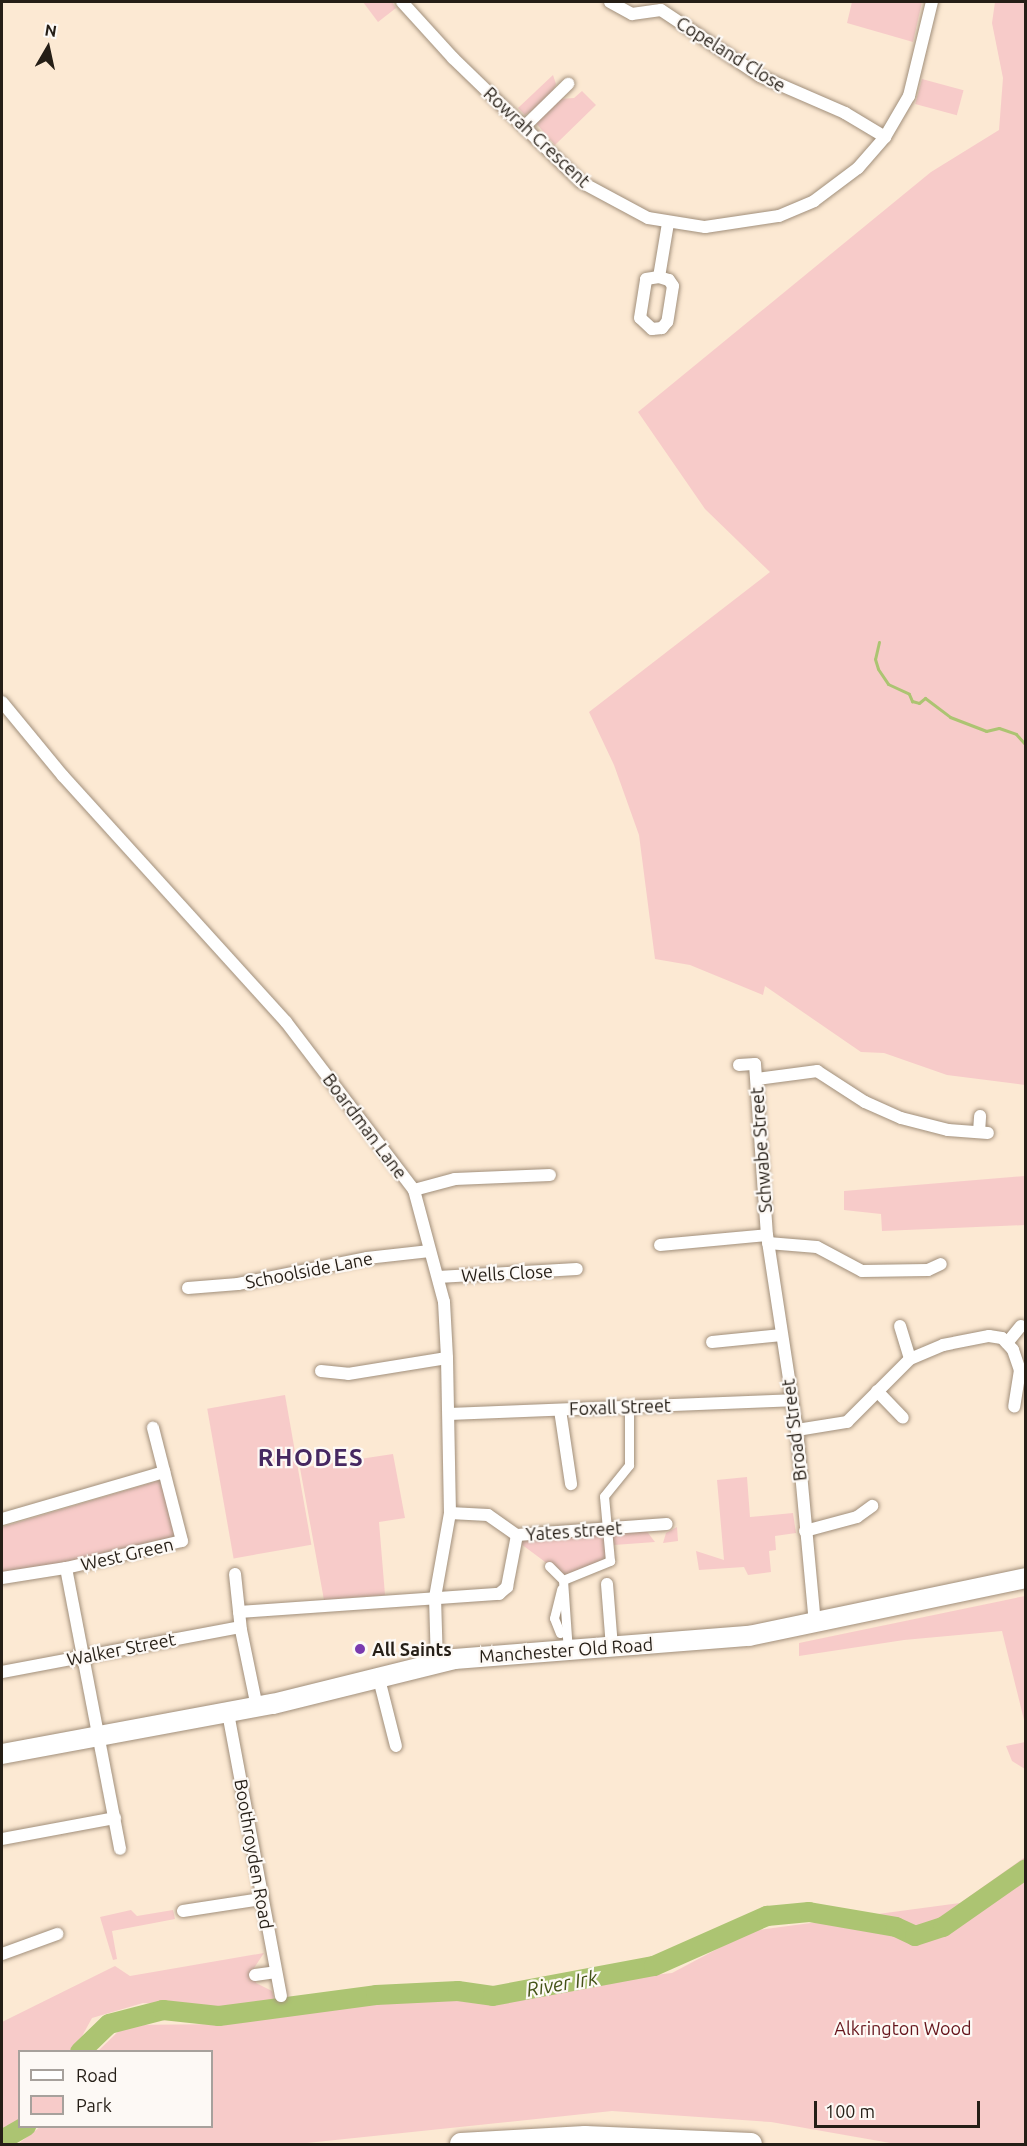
<!DOCTYPE html>
<html>
<head>
<meta charset="utf-8">
<style>
	body { margin:0 }
	#map { position:relative; width:1027px; height:2146px; overflow:hidden; background:#fce9d3; font-family:Ubuntu,sans-serif }
	div>[style] { position:absolute }
	[style*='--x'] { left:calc(var(--x)*1px); top:calc(var(--y)*1px); width:calc(var(--w)*1px); rotate:calc(var(--a)*1deg) }
	.green>* { inset:0; background:#f7cbc9; transform-origin:0 0 }
	.stream>* { height:3px; margin:-1.5px; padding:0 1.5px; transform-origin:1.5px; border-radius:1.5px; background:#acc472 }
	.river>* { height:20px; margin:-10px; padding:0 10px; transform-origin:10px; border-radius:10px; background:#acc472 }
	.roads { filter:drop-shadow(0 0 2px #a18f7b) drop-shadow(0 0 2px #a18f7b) }
	.pedestrian>* { height:9px; margin:-4.5px; padding:0 4.5px; transform-origin:4.5px; border-radius:4.5px; background:#fff }
	.minor>* { height:12px; margin:-6px; padding:0 6px; transform-origin:6px; border-radius:6px; background:#fff }
	.primary>* { height:20px; margin:-10px; padding:0 10px; transform-origin:10px; border-radius:10px; background:#fff }
	.motorway>* { height:22px; margin:-11px; padding:0 11px; transform-origin:11px; border-radius:11px; background:#fff }
	.dots>* { width:16px; height:16px; translate:-50% -50%; box-sizing:border-box; border:3px solid #fdf9f5; border-radius:50% }
	span { translate:-50% -50%; white-space:nowrap; text-align:center; line-height:1.15; -webkit-text-stroke:4.5px #fdf9f5; paint-order:stroke }
	.street-label { font-size:18px; color:#251e16 }
	.poi-label { font-size:18px; color:#251e16; font-weight:700 }
	.left { translate:0 -50%; text-align:left }
	.park-label { font-size:18px; color:#66151c }
	.water-label { font-size:20px; color:#445318; font-style:italic }
	.district-label { font-size:24px; color:#462861; font-weight:700; letter-spacing:1.5px }
	.frame { position:absolute; inset:0; border:3px solid #251e16; pointer-events:none }
	.legend { position:absolute; left:18px; top:2050px; width:195px; height:78px; box-sizing:border-box; background:#fdf9f5; border:2px solid #a7a19c; margin:0; padding:8px 10px; list-style:none; font-size:18px; color:#251e16 }
	.legend li { display:flex; align-items:center; gap:12px; height:30px }
	.legend b { width:30px; border:2px solid #a7a19c }
	.north { position:absolute; left:18px; top:18px; width:60px; height:60px; -webkit-text-stroke:4px #fdf9f5; paint-order:stroke; rotate:9deg; font-size:16px; font-weight:700; line-height:24px; text-align:center; color:#251e16 }
	.north::after { content:''; display:block; margin:auto; width:21px; height:27px; background:#251e16; clip-path:polygon(50% 0,100% 100%,50% 72%,0 100%) }
	.scale { position:absolute; left:814px; top:2101px; width:166px; height:27px; box-sizing:border-box; border:3px solid #251e16; border-top:0; padding-left:8px; font-size:18px; line-height:21px; white-space:nowrap; color:#251e16; -webkit-text-stroke:4px #fdf9f5; paint-order:stroke }
</style>
</head>
<body>
<div id="map">
	<div class="green">
		<div style="clip-path:polygon(363px 2px,392px 2px,396px 8px,378px 22px)"></div>
		<div style="clip-path:polygon(852px 2px,922px 2px,913px 42px,847px 23px)"></div>
		<div style="clip-path:polygon(995px 2px,1026px 2px,1025px 1085px,947px 1075px,884px 1053px,861px 1052px,765px 986px,763px 995px,690px 965px,655px 959px,639px 835px,614px 765px,589px 712px,770px 572px,705px 509px,638px 412px,931px 172px,999px 130px,1003px 78px,992px 23px)"></div>
		<div style="clip-path:polygon(553px 75px,556px 84px,549px 100px,525px 115px,518px 108px)"></div>
		<div style="left:922px;top:79px;width:43px;height:26px;rotate:15deg"></div>
		<div style="clip-path:polygon(582px 91px,596px 105px,555px 145px,534px 121px,560px 99px,574px 98px)"></div>
		<div style="clip-path:polygon(1025px 1176px,1025px 1225px,882px 1231px,881px 1214px,844px 1210px,844px 1191px)"></div>
		<div style="left:285px;top:1395px;width:152px;height:79px;rotate:80deg"></div>
		<div style="clip-path:polygon(393px 1454px,405px 1518px,379px 1522px,385px 1595px,324px 1600px,300px 1468px)"></div>
		<div style="clip-path:polygon(747px 1477px,750px 1517px,793px 1513px,796px 1533px,775px 1536px,776px 1550px,769px 1551px,771px 1572px,748px 1575px,744px 1567px,699px 1570px,696px 1551px,724px 1560px,717px 1480px)"></div>
		<div style="clip-path:polygon(161px 1480px,176px 1541px,2px 1576px,2px 1527px)"></div>
		<div style="clip-path:polygon(677px 1527px,678px 1541px,663px 1543px,666px 1533px)"></div>
		<div style="clip-path:polygon(645px 1529px,655px 1542px,614px 1545px,612px 1531px)"></div>
		<div style="clip-path:polygon(604px 1532px,606px 1559px,564px 1576px,521px 1544px,524px 1539px)"></div>
		<div style="clip-path:polygon(1025px 1596px,1025px 1724px,1002px 1631px,904px 1640px,799px 1656px,799px 1643px)"></div>
		<div style="clip-path:polygon(1025px 1742px,1026px 1742px,1025px 1769px,1012px 1761px,1006px 1746px)"></div>
		<div style="clip-path:polygon(1025px 1857px,1025px 2144px,896px 2144px,771px 2122px,612px 2111px,297px 2144px,18px 2144px,40px 2127px,212px 2126px,212px 2052px,98px 2051px,125px 2025px,231px 2024px,396px 1998px,504px 2003px,601px 1981px,672px 1973px,751px 1931px,960px 1903px)"></div>
		<div style="clip-path:polygon(131px 1910px,137px 1916px,173px 1910px,175px 1919px,112px 1931px,117px 1959px,113px 1960px,100px 1917px)"></div>
		<div style="clip-path:polygon(264px 1953px,254px 1968px,256px 1983px,272px 1991px,274px 1999px,233px 2008px,143px 2003px,92px 2018px,74px 2051px,20px 2052px,19px 2119px,2px 2134px,2px 2022px,115px 1966px,130px 1976px)"></div>
	</div>
	<div class="stream">
		<div style="--x:879;--y:642;--w:17;--a:103"></div>
		<div style="--x:875;--y:659;--w:10;--a:73"></div>
		<div style="--x:878;--y:669;--w:18;--a:56"></div>
		<div style="--x:888;--y:684;--w:23;--a:25"></div>
		<div style="--x:909;--y:694;--w:8;--a:67"></div>
		<div style="--x:912;--y:701;--w:7;--a:16"></div>
		<div style="--x:919;--y:703;--w:8;--a:-40"></div>
		<div style="--x:925;--y:698;--w:31;--a:37"></div>
		<div style="--x:950;--y:717;--w:39;--a:21"></div>
		<div style="--x:986;--y:731;--w:13;--a:-13"></div>
		<div style="--x:999;--y:728;--w:18;--a:19"></div>
		<div style="--x:1016;--y:734;--w:15;--a:48"></div>
	</div>
	<div class="river">
		<div style="--x:80;--y:2052;--w:40;--a:-44"></div>
		<div style="--x:109;--y:2024;--w:56;--a:-14.5"></div>
		<div style="--x:163;--y:2010;--w:56;--a:6.1"></div>
		<div style="--x:219;--y:2016;--w:158;--a:-7.6"></div>
		<div style="--x:376;--y:1995;--w:82;--a:-2.8"></div>
		<div style="--x:458;--y:1991;--w:35;--a:8"></div>
		<div style="--x:493;--y:1996;--w:164;--a:-10.6"></div>
		<div style="--x:654;--y:1966;--w:124;--a:-23.9"></div>
		<div style="--x:767;--y:1916;--w:42;--a:-5.4"></div>
		<div style="--x:809;--y:1912;--w:88;--a:9.8"></div>
		<div style="--x:896;--y:1927;--w:21;--a:25"></div>
		<div style="--x:915;--y:1936;--w:29;--a:-18"></div>
		<div style="--x:943;--y:1927;--w:101;--a:-34.9"></div>
		<div style="--x:2;--y:2140;--w:28;--a:-30"></div>
	</div>
	<div class="roads">
		<div class="pedestrian">
			<div style="--x:549;--y:1566;--w:20;--a:45"></div>
			<div style="--x:563;--y:1580;--w:51;--a:-22"></div>
			<div style="--x:610;--y:1561;--w:65;--a:-95.3"></div>
			<div style="--x:604;--y:1496;--w:40;--a:-51"></div>
			<div style="--x:629;--y:1465;--w:58;--a:-90"></div>
			<div style="--x:563;--y:1580;--w:71;--a:86"></div>
			<div style="--x:560;--y:1633;--w:16;--a:-112"></div>
			<div style="--x:554;--y:1618;--w:30;--a:-76"></div>
		</div>
		<div class="minor">
			<div style="--x:402;--y:2;--w:76;--a:47.7"></div>
			<div style="--x:453;--y:58;--w:178;--a:44.1"></div>
			<div style="--x:581;--y:182;--w:76;--a:28.2"></div>
			<div style="--x:648;--y:218;--w:58;--a:9"></div>
			<div style="--x:705;--y:227;--w:75;--a:-8.5"></div>
			<div style="--x:779;--y:216;--w:38;--a:-23"></div>
			<div style="--x:814;--y:201;--w:55;--a:-36.9"></div>
			<div style="--x:858;--y:168;--w:41;--a:-48.9"></div>
			<div style="--x:885;--y:137;--w:48;--a:-59.7"></div>
			<div style="--x:909;--y:96;--w:97;--a:-76.3"></div>
			<div style="--x:610;--y:2;--w:25;--a:29"></div>
			<div style="--x:632;--y:14;--w:29;--a:-8"></div>
			<div style="--x:661;--y:10;--w:119;--a:33.7"></div>
			<div style="--x:760;--y:76;--w:93;--a:23.5"></div>
			<div style="--x:845;--y:113;--w:47;--a:31"></div>
			<div style="--x:524;--y:127;--w:62;--a:-44.3"></div>
			<div style="--x:659;--y:277;--w:10;--a:17"></div>
			<div style="--x:669;--y:280;--w:7;--a:56"></div>
			<div style="--x:673;--y:286;--w:36;--a:99"></div>
			<div style="--x:667;--y:322;--w:8;--a:130"></div>
			<div style="--x:662;--y:328;--w:10;--a:174"></div>
			<div style="--x:652;--y:329;--w:16;--a:-137"></div>
			<div style="--x:640;--y:318;--w:39;--a:-81"></div>
			<div style="--x:646;--y:279;--w:13;--a:-9"></div>
			<div style="--x:659;--y:277;--w:55;--a:-80.5"></div>
			<div style="--x:2;--y:702;--w:96;--a:50.5"></div>
			<div style="--x:63;--y:776;--w:332;--a:47.8"></div>
			<div style="--x:286;--y:1022;--w:211;--a:52.7"></div>
			<div style="--x:414;--y:1190;--w:116;--a:75"></div>
			<div style="--x:444;--y:1302;--w:56;--a:86.9"></div>
			<div style="--x:447;--y:1358;--w:155;--a:88.9"></div>
			<div style="--x:450;--y:1513;--w:85;--a:100.1"></div>
			<div style="--x:435;--y:1597;--w:66;--a:88.3"></div>
			<div style="--x:739;--y:1065;--w:16;--a:-4"></div>
			<div style="--x:755;--y:1064;--w:171;--a:86"></div>
			<div style="--x:767;--y:1235;--w:197;--a:81.3"></div>
			<div style="--x:797;--y:1430;--w:196;--a:84.7"></div>
			<div style="--x:757;--y:1079;--w:61;--a:-7.6"></div>
			<div style="--x:817;--y:1071;--w:57;--a:32.9"></div>
			<div style="--x:865;--y:1102;--w:39;--a:24"></div>
			<div style="--x:901;--y:1118;--w:49;--a:14.3"></div>
			<div style="--x:948;--y:1130;--w:40;--a:4.3"></div>
			<div style="--x:979;--y:1132;--w:16;--a:-86"></div>
			<div style="--x:414;--y:1190;--w:42;--a:-15"></div>
			<div style="--x:455;--y:1179;--w:95;--a:-2.4"></div>
			<div style="--x:768;--y:1243;--w:49;--a:4.7"></div>
			<div style="--x:817;--y:1247;--w:51;--a:28.1"></div>
			<div style="--x:862;--y:1271;--w:66;--a:-0.9"></div>
			<div style="--x:928;--y:1270;--w:14;--a:-25"></div>
			<div style="--x:660;--y:1245;--w:107;--a:-5.3"></div>
			<div style="--x:438;--y:1277;--w:139;--a:-3.3"></div>
			<div style="--x:188;--y:1288;--w:50;--a:-4.6"></div>
			<div style="--x:238;--y:1284;--w:132;--a:-11.4"></div>
			<div style="--x:367;--y:1258;--w:63;--a:-6.3"></div>
			<div style="--x:900;--y:1326;--w:34;--a:73"></div>
			<div style="--x:712;--y:1342;--w:70;--a:-5.7"></div>
			<div style="--x:1007;--y:1343;--w:22;--a:-51"></div>
			<div style="--x:321;--y:1371;--w:27;--a:6"></div>
			<div style="--x:348;--y:1374;--w:100;--a:-9.2"></div>
			<div style="--x:877;--y:1391;--w:37;--a:46"></div>
			<div style="--x:560;--y:1410;--w:75;--a:81.5"></div>
			<div style="--x:449;--y:1414;--w:343;--a:-2.3"></div>
			<div style="--x:797;--y:1430;--w:51;--a:-9.1"></div>
			<div style="--x:847;--y:1422;--w:89;--a:-45"></div>
			<div style="--x:910;--y:1359;--w:36;--a:-23"></div>
			<div style="--x:943;--y:1345;--w:47;--a:-11.1"></div>
			<div style="--x:989;--y:1336;--w:13;--a:9"></div>
			<div style="--x:1002;--y:1338;--w:16;--a:47"></div>
			<div style="--x:1013;--y:1350;--w:21;--a:71"></div>
			<div style="--x:1020;--y:1370;--w:37;--a:99"></div>
			<div style="--x:450;--y:1513;--w:38;--a:3"></div>
			<div style="--x:488;--y:1515;--w:35;--a:35"></div>
			<div style="--x:517;--y:1535;--w:150;--a:-4.2"></div>
			<div style="--x:2;--y:1519;--w:169;--a:-16.2"></div>
			<div style="--x:805;--y:1531;--w:54;--a:-15.1"></div>
			<div style="--x:857;--y:1517;--w:19;--a:-36"></div>
			<div style="--x:66;--y:1568;--w:286;--a:79.1"></div>
			<div style="--x:235;--y:1574;--w:56;--a:83.9"></div>
			<div style="--x:241;--y:1630;--w:79;--a:78.3"></div>
			<div style="--x:2;--y:1578;--w:65;--a:-8.9"></div>
			<div style="--x:66;--y:1568;--w:119;--a:-13.1"></div>
			<div style="--x:182;--y:1541;--w:117;--a:-104.4"></div>
			<div style="--x:607;--y:1584;--w:63;--a:85.5"></div>
			<div style="--x:239;--y:1612;--w:261;--a:-4"></div>
			<div style="--x:499;--y:1594;--w:11;--a:-41"></div>
			<div style="--x:507;--y:1587;--w:53;--a:-79.1"></div>
			<div style="--x:2;--y:1672;--w:242;--a:-10.7"></div>
			<div style="--x:379;--y:1679;--w:69;--a:75.8"></div>
			<div style="--x:228;--y:1713;--w:288;--a:79.4"></div>
			<div style="--x:2;--y:1839;--w:115;--a:-10.5"></div>
			<div style="--x:183;--y:1911;--w:79;--a:-8.7"></div>
			<div style="--x:2;--y:1954;--w:59;--a:-20"></div>
			<div style="--x:255;--y:1975;--w:21;--a:-8"></div>
		</div>
		<div class="primary">
			<div style="--x:2;--y:1754;--w:276;--a:-10.5"></div>
			<div style="--x:273;--y:1704;--w:187;--a:-13.9"></div>
			<div style="--x:455;--y:1659;--w:295;--a:-4.5"></div>
			<div style="--x:749;--y:1636;--w:283;--a:-11.8"></div>
		</div>
		<div class="motorway">
			<div style="--x:461;--y:2144;--w:124;--a:-3.2"></div>
			<div style="--x:585;--y:2137;--w:166;--a:2.4"></div>
		</div>
	</div>
	<div class="dots">
		<div style="left:360px;top:1649px;background:#7a3aaf"></div>
	</div>
	<div class="street-label">
		<span style="left:731px;top:54px;rotate:32deg">Copeland Close</span>
		<span style="left:537px;top:137px;rotate:43deg">Rowrah Crescent</span>
		<span style="left:365px;top:1126px;rotate:53deg">Boardman Lane</span>
		<span style="left:761px;top:1150px;rotate:-94deg">Schwabe Street</span>
		<span style="left:309px;top:1270px;rotate:-11deg">Schoolside Lane</span>
		<span style="left:507px;top:1273px;rotate:-3deg">Wells Close</span>
		<span style="left:620px;top:1407px;rotate:-2deg">Foxall Street</span>
		<span style="left:794px;top:1430px;rotate:-97deg">Broad Street</span>
		<span style="left:574px;top:1531px;rotate:-4deg">Yates street</span>
		<span style="left:127px;top:1554px;rotate:-13deg">West Green</span>
		<span style="left:121px;top:1649px;rotate:-11deg">Walker Street</span>
		<span style="left:566px;top:1650px;rotate:-4deg">Manchester Old Road</span>
		<span style="left:254px;top:1854px;rotate:80deg">Boothroyden Road</span>
	</div>
	<div class="poi-label">
		<span class="left" style="left:372px;top:1649px">All Saints</span>
	</div>
	<div class="park-label">
		<span style="left:903px;top:2028px">Alkrington Wood</span>
	</div>
	<div class="water-label">
		<span style="left:562px;top:1983px;rotate:-10deg">River Irk</span>
	</div>
	<div class="district-label">
		<span style="left:311px;top:1458px">RHODES</span>
	</div>
	<div class="frame"></div>
	<ul class="legend">
	<li><b style="height:8px;background:#fff"></b>Road</li>
	<li><b style="height:16px;background:#f7cbc9"></b>Park</li>
	</ul>
	<div class="north">N</div>
	<div class="scale">100 m</div>
</div>
</body>
</html>
